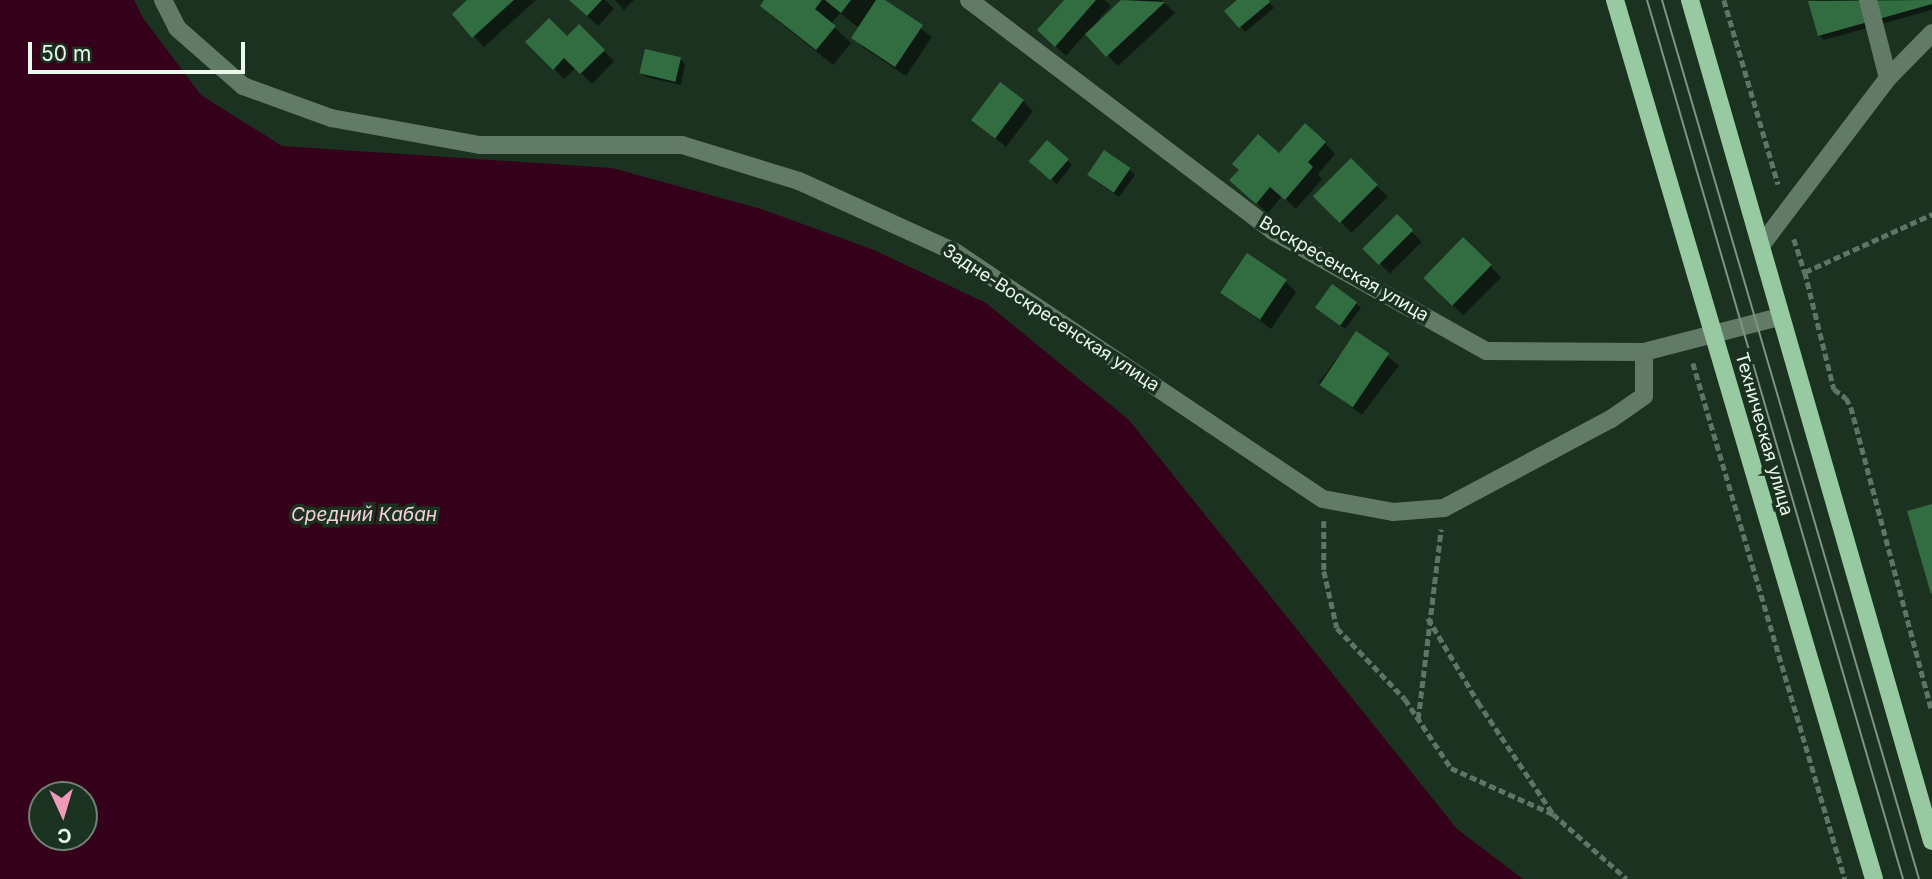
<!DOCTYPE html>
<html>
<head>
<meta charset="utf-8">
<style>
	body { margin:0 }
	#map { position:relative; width:1932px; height:879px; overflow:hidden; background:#1c3221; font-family:Inter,sans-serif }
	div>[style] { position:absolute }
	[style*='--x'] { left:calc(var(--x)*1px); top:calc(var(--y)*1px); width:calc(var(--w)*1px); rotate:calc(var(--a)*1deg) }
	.water>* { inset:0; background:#350019 }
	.shadow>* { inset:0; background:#0007; transform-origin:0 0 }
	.building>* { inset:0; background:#326d42; transform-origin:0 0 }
	.path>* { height:4.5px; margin-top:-2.25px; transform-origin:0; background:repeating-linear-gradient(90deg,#607364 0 7px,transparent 0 10.5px) }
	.minor>* { height:18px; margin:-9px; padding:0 9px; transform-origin:9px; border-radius:9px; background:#627b67 }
	.major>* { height:18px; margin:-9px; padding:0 9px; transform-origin:9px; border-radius:9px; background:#97caa1 }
	.tram>* { height:2px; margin:-1px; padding:0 1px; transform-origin:1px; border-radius:1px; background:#809284 }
	span { translate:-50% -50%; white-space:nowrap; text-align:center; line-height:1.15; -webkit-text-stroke:7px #1c3221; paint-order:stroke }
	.street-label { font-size:18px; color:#ebf8ed }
	.water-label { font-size:19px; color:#f8cfdc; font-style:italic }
	.north { position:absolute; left:28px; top:781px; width:70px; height:70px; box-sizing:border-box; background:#1c3221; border:2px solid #6f8173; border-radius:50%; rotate:176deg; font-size:19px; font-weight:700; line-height:28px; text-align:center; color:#ebf8ed }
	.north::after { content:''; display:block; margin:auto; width:24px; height:32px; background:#ef9ab8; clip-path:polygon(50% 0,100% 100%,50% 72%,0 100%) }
	.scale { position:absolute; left:28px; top:42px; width:217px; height:32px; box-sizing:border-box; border:4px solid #ebf8ed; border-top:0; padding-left:9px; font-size:21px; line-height:24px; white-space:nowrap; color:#ebf8ed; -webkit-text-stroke:5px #1c3221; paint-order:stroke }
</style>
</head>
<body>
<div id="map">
	<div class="water">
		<div style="clip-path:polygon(evenodd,0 0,134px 0,143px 18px,201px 95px,282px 146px,612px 168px,761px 209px,874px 250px,986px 303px,1129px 420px,1457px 829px,1523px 879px,0 879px,0 0,42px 795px,84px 795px,84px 837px,42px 837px,42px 795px)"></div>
	</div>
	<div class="shadow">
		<div style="clip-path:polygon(470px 0,536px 0,484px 47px,474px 36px)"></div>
		<div style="clip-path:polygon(570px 0,605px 0,614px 9px,598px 26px)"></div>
		<div style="clip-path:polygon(615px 0,634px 0,624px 10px)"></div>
		<div style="clip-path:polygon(766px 0,882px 0,932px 37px,906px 76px,864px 48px,853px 37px,859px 28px,840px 13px,831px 24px,851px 43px,833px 65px,778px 21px,762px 6px)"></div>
		<div style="clip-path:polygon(1066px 0,1105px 0,1111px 6px,1099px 19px,1101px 21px,1123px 0,1162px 0,1175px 13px,1118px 66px,1086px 33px,1066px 56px,1050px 41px)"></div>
		<div style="clip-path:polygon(1240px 0,1267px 0,1274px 8px,1245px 32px,1227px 11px)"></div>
		<div style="clip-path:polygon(1819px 0,1932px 0,1932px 10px,1824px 40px,1819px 35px,1810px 2px)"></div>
		<div style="clip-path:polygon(579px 26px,614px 61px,592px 84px,576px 68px,564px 79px,528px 42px,567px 39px)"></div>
		<div style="clip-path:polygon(680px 59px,685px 64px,681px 85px,646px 77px,641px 72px)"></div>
		<div style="clip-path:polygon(1023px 101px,1033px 111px,1006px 147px,973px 120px)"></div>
		<div style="clip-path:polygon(1325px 143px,1335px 154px,1318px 174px,1322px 179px,1296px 209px,1282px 196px,1268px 213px,1242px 191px,1241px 170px)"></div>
		<div style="left:1351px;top:160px;width:52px;height:51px;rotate:45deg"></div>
		<div style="clip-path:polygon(1068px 161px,1072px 165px,1057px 184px,1036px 166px)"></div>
		<div style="clip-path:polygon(1130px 170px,1135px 175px,1119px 197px,1094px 180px)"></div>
		<div style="left:1397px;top:217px;width:35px;height:45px;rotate:45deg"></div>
		<div style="left:1463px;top:239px;width:54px;height:54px;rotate:45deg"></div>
		<div style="clip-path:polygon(1286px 282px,1296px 292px,1271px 329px,1222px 293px)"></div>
		<div style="clip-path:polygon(1356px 303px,1361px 308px,1345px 329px,1322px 312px)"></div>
		<div style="left:1356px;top:333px;width:54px;height:62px;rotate:37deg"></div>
	</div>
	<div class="building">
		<div style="clip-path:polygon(467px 0,514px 0,472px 38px,452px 14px)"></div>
		<div style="clip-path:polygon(569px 0,602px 0,587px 16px)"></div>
		<div style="clip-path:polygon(764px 0,822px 0,815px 9px,836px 26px,816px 50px,760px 6px)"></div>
		<div style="clip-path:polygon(825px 0,851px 0,841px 13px)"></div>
		<div style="clip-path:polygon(876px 0,885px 0,923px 25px,895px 67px,851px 38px)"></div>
		<div style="clip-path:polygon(1064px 0,1096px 0,1055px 47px,1037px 30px)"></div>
		<div style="clip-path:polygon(1121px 0,1165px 2px,1106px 57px,1085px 34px)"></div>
		<div style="clip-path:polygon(1237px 0,1269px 0,1270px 2px,1239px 28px,1224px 11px)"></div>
		<div style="clip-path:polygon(1932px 0,1932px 4px,1818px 36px,1808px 1px)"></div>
		<div style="clip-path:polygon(549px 18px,567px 36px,579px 24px,605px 50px,580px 74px,564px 58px,553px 70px,525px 42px)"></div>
		<div style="left:645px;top:49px;width:37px;height:25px;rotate:13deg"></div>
		<div style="left:1000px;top:82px;width:30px;height:48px;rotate:37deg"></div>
		<div style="clip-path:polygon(1305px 123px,1326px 142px,1308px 162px,1313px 167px,1285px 200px,1270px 187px,1256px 204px,1229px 180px,1239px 170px,1232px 164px,1258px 134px,1279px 153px)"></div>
		<div style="left:1047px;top:140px;width:29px;height:28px;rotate:41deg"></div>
		<div style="left:1104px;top:150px;width:32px;height:30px;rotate:34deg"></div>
		<div style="left:1351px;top:158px;width:38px;height:54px;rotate:45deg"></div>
		<div style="left:1397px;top:214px;width:23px;height:49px;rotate:45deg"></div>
		<div style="left:1463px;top:237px;width:40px;height:57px;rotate:44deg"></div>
		<div style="left:1247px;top:253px;width:48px;height:48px;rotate:34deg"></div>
		<div style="left:1332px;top:284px;width:31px;height:29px;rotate:36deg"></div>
		<div style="left:1356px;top:331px;width:40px;height:65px;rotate:34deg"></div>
		<div style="clip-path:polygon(1932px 504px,1932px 593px,1931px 594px,1907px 511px)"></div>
	</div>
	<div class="path">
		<div style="--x:1724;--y:0;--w:192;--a:73.6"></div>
		<div style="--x:1794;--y:239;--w:35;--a:72"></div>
		<div style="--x:1805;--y:272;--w:140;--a:-24.5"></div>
		<div style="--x:1805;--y:272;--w:121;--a:76.1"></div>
		<div style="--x:1834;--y:389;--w:15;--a:37"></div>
		<div style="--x:1846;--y:398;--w:10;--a:61"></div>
		<div style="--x:1851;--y:407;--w:315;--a:75.1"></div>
		<div style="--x:1693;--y:363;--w:538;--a:73.59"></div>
		<div style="--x:1324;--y:521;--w:50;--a:90"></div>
		<div style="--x:1324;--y:571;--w:58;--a:77.2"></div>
		<div style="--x:1337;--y:628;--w:98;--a:46.2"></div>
		<div style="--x:1405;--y:699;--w:83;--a:56.3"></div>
		<div style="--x:1451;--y:768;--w:112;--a:24.3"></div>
		<div style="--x:1553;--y:814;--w:98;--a:41.3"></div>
		<div style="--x:1428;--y:618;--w:98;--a:59.2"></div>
		<div style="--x:1478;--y:702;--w:133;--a:56.1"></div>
		<div style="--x:1418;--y:719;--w:191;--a:-83.1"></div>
	</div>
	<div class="minor">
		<div style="--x:163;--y:0;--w:31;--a:63"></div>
		<div style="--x:177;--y:28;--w:88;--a:41.3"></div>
		<div style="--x:243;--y:86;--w:94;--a:20"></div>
		<div style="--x:331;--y:118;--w:151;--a:10.3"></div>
		<div style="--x:480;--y:145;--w:202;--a:0"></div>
		<div style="--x:682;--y:145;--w:122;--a:17.1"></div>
		<div style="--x:799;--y:181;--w:171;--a:24.5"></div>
		<div style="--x:955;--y:252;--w:443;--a:33.9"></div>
		<div style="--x:1323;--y:499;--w:71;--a:10.5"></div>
		<div style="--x:1393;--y:512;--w:51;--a:-4.5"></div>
		<div style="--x:1444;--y:508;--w:189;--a:-28.1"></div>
		<div style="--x:1611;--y:419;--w:40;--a:-34.9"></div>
		<div style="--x:1644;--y:396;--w:44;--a:-90"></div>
		<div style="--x:969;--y:0;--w:382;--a:37.2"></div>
		<div style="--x:1273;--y:231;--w:244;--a:29.4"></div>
		<div style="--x:1486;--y:351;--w:158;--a:0.4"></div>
		<div style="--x:1644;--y:352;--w:139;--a:-14.5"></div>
		<div style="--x:1888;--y:78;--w:63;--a:-45.6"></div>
		<div style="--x:1762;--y:244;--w:208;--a:-52.8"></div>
		<div style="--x:1888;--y:78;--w:81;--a:-104.4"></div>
	</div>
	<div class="major">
		<div style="--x:1615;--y:0;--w:916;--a:73.58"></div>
		<div style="--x:1690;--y:0;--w:875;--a:73.95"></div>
	</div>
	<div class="tram">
		<div style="--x:1647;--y:0;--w:916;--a:73.76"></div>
		<div style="--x:1662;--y:0;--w:916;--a:73.7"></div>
	</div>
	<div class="street-label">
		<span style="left:1344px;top:269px;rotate:30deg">Воскресенская улица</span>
		<span style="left:1051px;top:318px;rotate:33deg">Задне-Воскресенская улица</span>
		<span style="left:1764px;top:434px;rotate:74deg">Техническая улица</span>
	</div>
	<div class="water-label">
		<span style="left:364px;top:515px">Средний Кабан</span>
	</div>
	<div class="north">С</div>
	<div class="scale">50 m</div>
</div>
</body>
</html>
